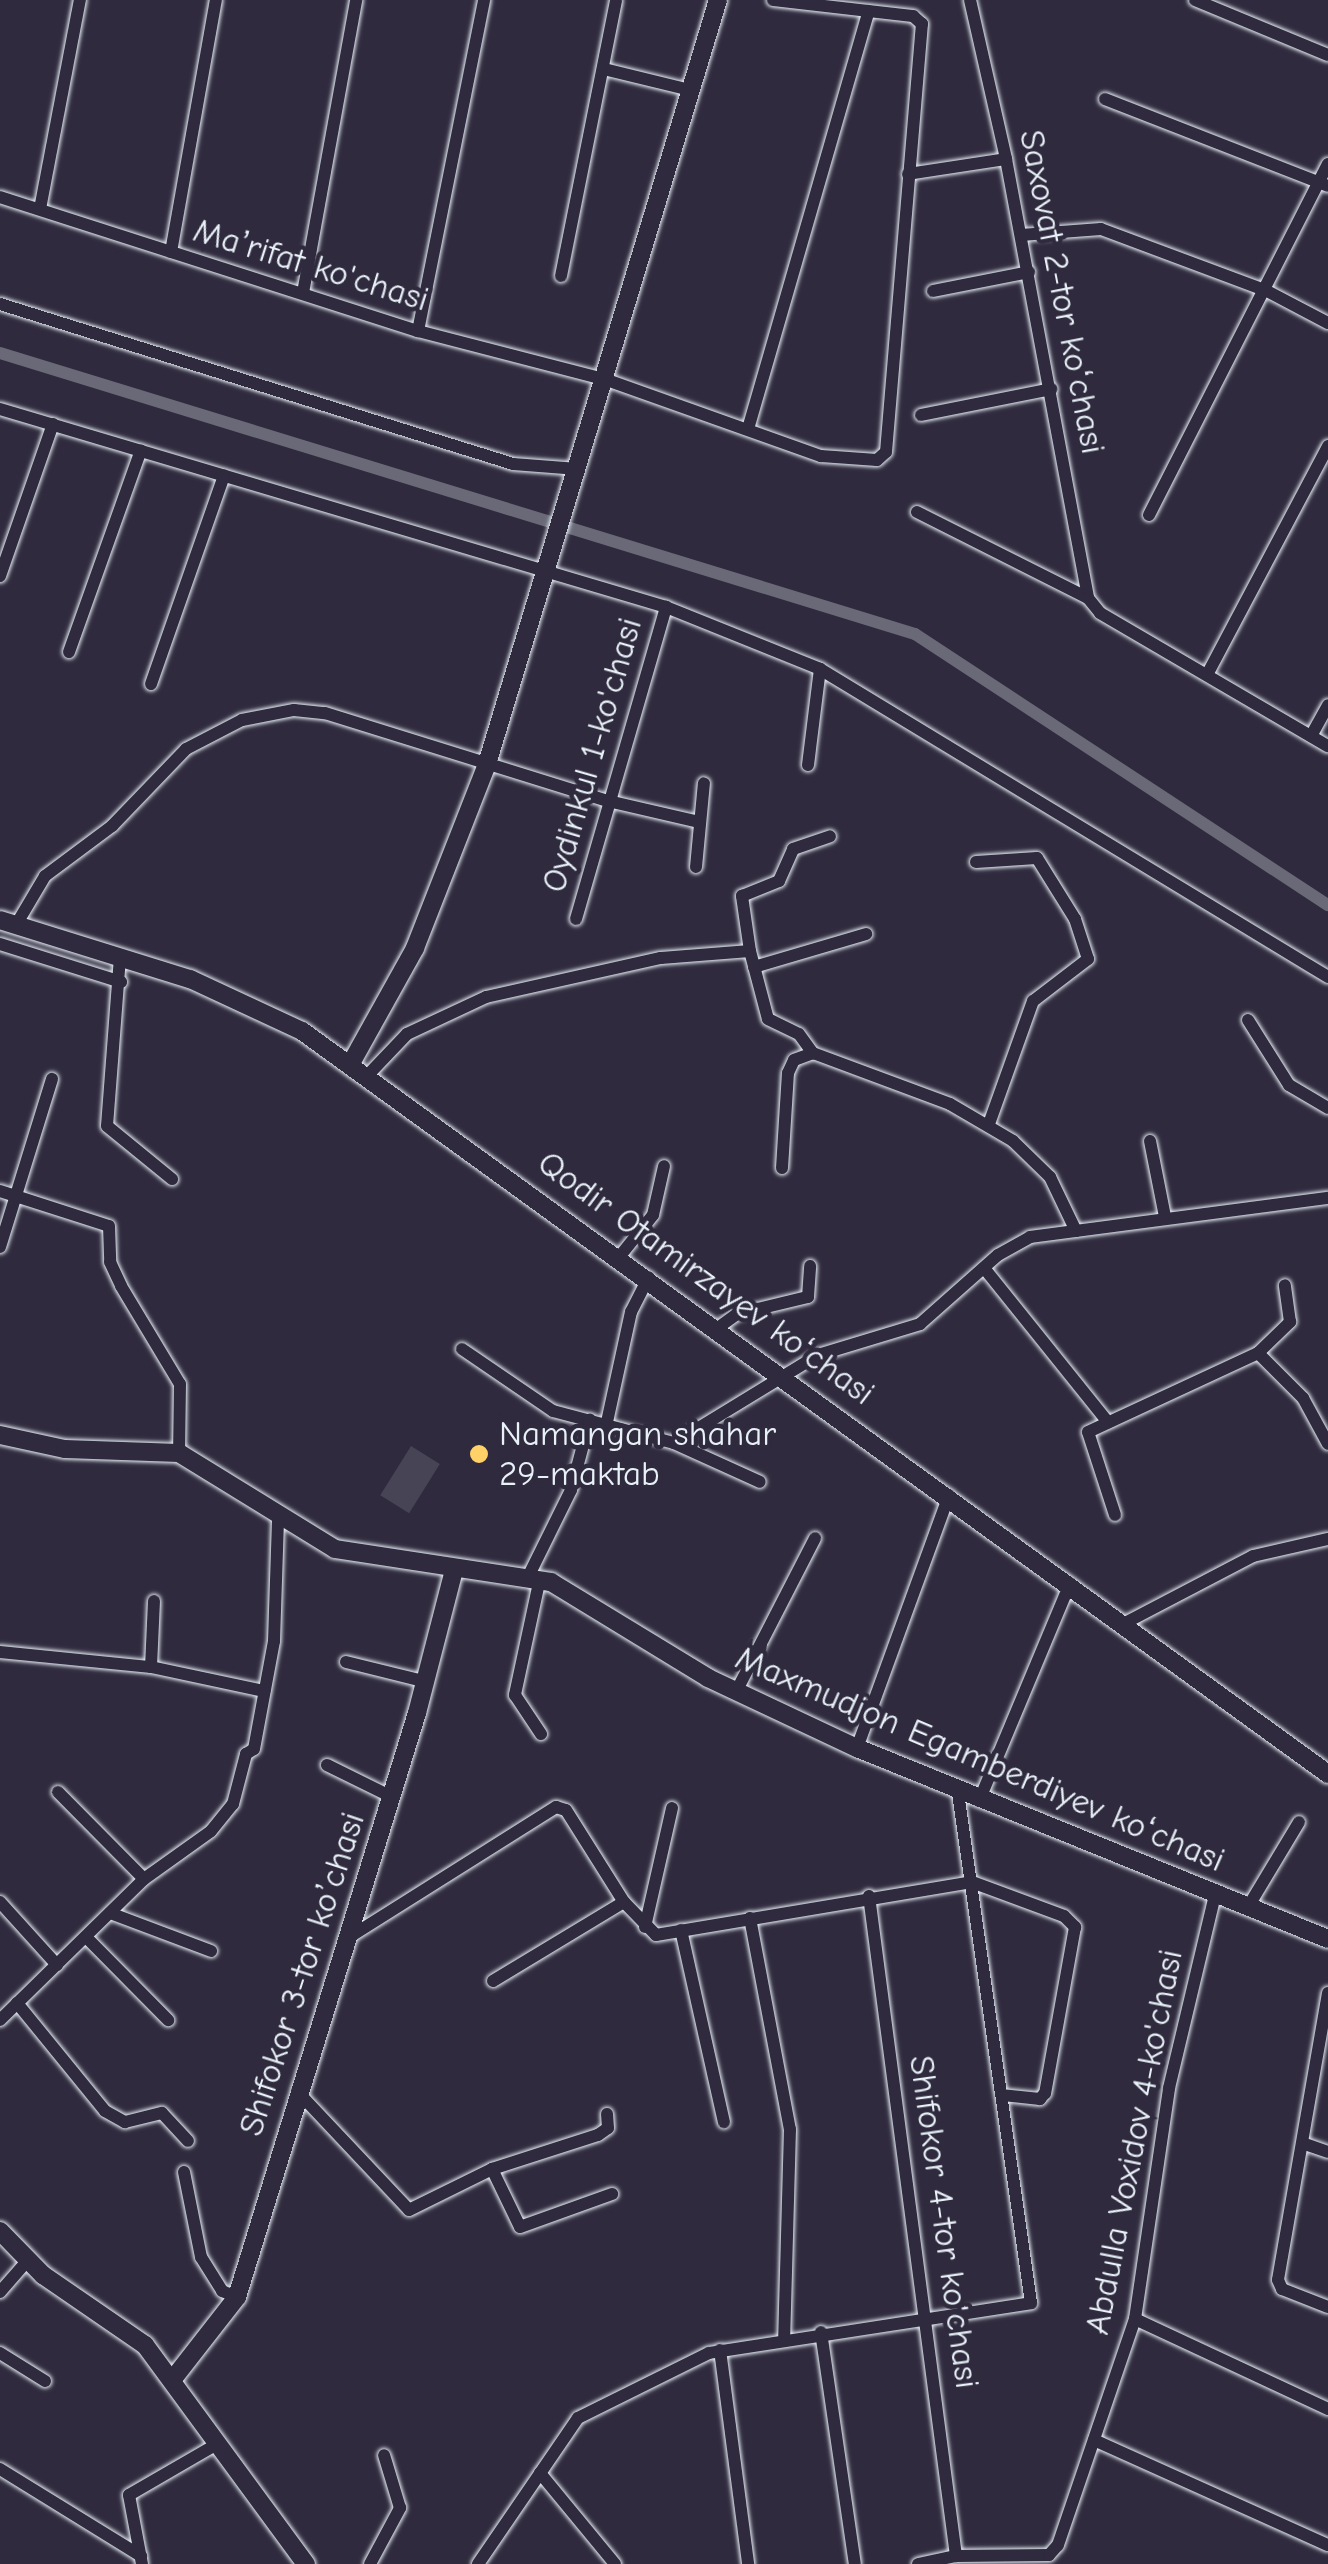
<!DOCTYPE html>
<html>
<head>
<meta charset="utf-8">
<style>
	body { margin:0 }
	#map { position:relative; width:1328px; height:2564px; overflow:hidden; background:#2f2a3d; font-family:"Comic Neue",sans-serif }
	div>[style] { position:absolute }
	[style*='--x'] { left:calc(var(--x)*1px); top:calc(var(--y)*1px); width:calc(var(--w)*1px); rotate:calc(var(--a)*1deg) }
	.green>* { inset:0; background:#464455; transform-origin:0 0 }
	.canal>* { height:12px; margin:-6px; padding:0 6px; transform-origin:6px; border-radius:6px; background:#696978 }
	.roads { filter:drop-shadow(0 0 2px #e8f1f8) drop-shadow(0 0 2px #e8f1f8) }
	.street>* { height:12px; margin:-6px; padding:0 6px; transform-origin:6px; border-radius:6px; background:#2f2a3d }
	.secondary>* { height:18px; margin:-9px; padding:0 9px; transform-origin:9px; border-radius:9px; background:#2f2a3d }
	.dots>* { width:28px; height:28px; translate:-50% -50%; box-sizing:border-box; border:5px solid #2f2a3d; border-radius:50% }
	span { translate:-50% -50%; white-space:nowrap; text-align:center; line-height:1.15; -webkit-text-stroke:9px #2f2a3d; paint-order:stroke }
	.street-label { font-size:35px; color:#e8f1f8 }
	.poi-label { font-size:35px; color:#e8f1f8 }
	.left { translate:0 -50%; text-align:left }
</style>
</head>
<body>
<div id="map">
	<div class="green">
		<div style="left:411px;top:1446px;width:34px;height:58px;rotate:32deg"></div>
	</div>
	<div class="canal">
		<div style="--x:0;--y:353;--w:957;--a:17.07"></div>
		<div style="--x:915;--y:634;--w:494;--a:33.3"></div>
	</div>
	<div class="roads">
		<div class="street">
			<div style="--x:970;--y:0;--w:163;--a:77.2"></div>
			<div style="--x:1006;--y:159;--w:447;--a:79.4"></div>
			<div style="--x:1195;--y:0;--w:144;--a:22.5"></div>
			<div style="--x:604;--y:69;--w:89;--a:13.7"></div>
			<div style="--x:1105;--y:99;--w:239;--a:21.3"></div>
			<div style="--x:908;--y:174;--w:99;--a:-8.7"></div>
			<div style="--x:0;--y:197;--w:439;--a:17.8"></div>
			<div style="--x:418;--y:331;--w:195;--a:14.5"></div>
			<div style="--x:607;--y:380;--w:227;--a:19.6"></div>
			<div style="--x:821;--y:456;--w:56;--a:4.1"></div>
			<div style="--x:877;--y:460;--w:12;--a:-42"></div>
			<div style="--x:886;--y:452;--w:430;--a:-85.2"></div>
			<div style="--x:922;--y:24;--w:12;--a:-138"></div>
			<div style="--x:913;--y:16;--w:141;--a:-173.5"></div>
			<div style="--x:40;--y:209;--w:213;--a:-79.2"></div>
			<div style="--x:1021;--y:235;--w:80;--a:-4.3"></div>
			<div style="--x:1101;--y:229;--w:177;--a:20.5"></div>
			<div style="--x:1267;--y:291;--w:69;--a:27.7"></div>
			<div style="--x:171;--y:252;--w:256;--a:-79.9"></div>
			<div style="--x:561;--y:276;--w:281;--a:-78.7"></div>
			<div style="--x:933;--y:291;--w:98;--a:-11.2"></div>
			<div style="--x:303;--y:293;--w:298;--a:-79.7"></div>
			<div style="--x:0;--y:304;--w:537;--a:17.32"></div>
			<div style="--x:513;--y:464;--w:65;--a:4.4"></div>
			<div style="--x:418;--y:331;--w:338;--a:-78.7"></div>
			<div style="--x:0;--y:409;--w:695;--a:16.56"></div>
			<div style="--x:666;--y:607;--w:166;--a:21.9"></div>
			<div style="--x:820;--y:669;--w:594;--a:31.23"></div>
			<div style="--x:921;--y:415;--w:133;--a:-11.3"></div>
			<div style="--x:748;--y:429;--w:435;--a:-73.9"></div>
			<div style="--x:917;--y:512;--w:191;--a:26.7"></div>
			<div style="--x:1088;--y:598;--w:19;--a:51"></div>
			<div style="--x:1100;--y:613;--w:264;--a:30.3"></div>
			<div style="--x:1149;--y:515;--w:394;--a:-63"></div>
			<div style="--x:0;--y:576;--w:161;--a:-70.8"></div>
			<div style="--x:69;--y:652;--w:214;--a:-70.4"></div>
			<div style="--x:1208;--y:673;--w:257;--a:-62.1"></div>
			<div style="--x:151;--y:684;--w:221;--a:-70.7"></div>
			<div style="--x:1311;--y:736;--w:35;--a:-61"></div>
			<div style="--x:808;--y:765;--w:97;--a:-82.9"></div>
			<div style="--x:976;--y:862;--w:61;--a:-3.8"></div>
			<div style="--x:1037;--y:858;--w:72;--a:58.1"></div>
			<div style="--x:1075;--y:919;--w:42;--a:72"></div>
			<div style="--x:1088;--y:959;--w:69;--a:142.6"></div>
			<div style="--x:1033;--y:1001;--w:131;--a:109.7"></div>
			<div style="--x:696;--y:867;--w:84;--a:-84.6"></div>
			<div style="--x:576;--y:919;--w:325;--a:-73.9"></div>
			<div style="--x:16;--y:925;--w:57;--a:-59.4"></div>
			<div style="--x:45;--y:876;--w:84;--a:-36.7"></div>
			<div style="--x:112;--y:826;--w:107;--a:-46.1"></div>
			<div style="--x:186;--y:749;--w:63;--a:-27.4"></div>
			<div style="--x:242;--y:720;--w:53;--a:-10.9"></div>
			<div style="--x:294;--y:710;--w:31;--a:6"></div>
			<div style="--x:325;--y:713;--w:296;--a:17.3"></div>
			<div style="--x:608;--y:801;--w:93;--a:13"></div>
			<div style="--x:0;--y:944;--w:127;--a:17.4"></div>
			<div style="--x:750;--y:951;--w:56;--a:-98.3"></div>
			<div style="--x:742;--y:896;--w:40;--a:-22"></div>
			<div style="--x:779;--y:881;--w:35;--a:-66"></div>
			<div style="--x:793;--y:849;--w:39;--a:-19"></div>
			<div style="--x:120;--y:957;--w:169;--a:94.4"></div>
			<div style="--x:107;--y:1126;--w:84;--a:39.2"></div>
			<div style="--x:754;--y:967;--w:117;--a:-16.4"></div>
			<div style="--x:1248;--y:1020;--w:77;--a:57.8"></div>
			<div style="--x:1289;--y:1085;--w:45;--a:30.5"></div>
			<div style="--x:367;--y:1076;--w:58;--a:-46.4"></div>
			<div style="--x:407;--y:1034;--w:87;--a:-25.1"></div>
			<div style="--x:486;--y:997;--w:179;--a:-12.6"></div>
			<div style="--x:661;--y:958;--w:89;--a:-4.5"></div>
			<div style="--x:750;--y:951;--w:70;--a:75.2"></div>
			<div style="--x:768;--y:1019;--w:34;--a:26"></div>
			<div style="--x:799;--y:1034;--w:24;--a:54"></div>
			<div style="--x:813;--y:1053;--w:146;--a:20.4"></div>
			<div style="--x:950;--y:1104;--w:73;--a:30.4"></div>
			<div style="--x:1013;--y:1141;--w:52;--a:44.2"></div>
			<div style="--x:1050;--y:1177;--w:60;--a:64.3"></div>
			<div style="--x:1150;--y:1141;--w:77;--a:78.8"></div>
			<div style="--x:782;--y:1168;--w:95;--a:-86.4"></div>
			<div style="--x:788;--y:1073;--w:14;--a:-65"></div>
			<div style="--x:794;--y:1060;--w:20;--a:-20"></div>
			<div style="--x:0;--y:1191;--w:114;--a:17.8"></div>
			<div style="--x:109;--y:1226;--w:36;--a:88"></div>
			<div style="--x:110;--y:1262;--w:26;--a:65"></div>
			<div style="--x:121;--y:1286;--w:114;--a:59"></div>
			<div style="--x:180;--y:1384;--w:69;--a:90.8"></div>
			<div style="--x:0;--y:1247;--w:176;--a:-72.8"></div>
			<div style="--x:620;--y:1256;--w:53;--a:-51.2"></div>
			<div style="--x:653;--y:1215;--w:50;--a:-77.3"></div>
			<div style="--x:984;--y:1268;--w:198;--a:51.2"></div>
			<div style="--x:719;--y:1327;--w:22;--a:-36"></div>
			<div style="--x:737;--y:1314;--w:73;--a:-13.5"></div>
			<div style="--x:808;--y:1297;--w:31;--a:-86"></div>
			<div style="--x:462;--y:1349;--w:110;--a:34.3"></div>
			<div style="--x:553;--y:1411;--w:125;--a:14.8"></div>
			<div style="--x:674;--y:1443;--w:94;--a:24.4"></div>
			<div style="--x:1258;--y:1353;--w:64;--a:45"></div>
			<div style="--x:1303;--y:1398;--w:52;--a:61.5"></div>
			<div style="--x:607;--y:1422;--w:113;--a:-77.7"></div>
			<div style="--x:631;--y:1312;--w:39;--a:-63"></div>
			<div style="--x:674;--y:1443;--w:169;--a:-31.4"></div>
			<div style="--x:818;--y:1355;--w:107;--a:-16.9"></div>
			<div style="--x:920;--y:1324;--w:104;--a:-41.5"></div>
			<div style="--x:998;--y:1255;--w:37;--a:-29"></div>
			<div style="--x:1030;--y:1237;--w:301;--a:-7.5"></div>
			<div style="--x:1115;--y:1515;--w:87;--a:-108"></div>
			<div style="--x:1088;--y:1432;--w:187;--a:-24.9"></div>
			<div style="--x:1258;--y:1353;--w:45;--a:-44.1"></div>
			<div style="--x:1290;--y:1322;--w:37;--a:-98"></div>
			<div style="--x:529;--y:1575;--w:95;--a:-63.7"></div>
			<div style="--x:571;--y:1490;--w:73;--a:-75"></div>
			<div style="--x:540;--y:1578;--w:120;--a:102.1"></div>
			<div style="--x:515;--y:1695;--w:47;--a:56.3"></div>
			<div style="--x:1125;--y:1623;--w:144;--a:-27.6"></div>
			<div style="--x:1253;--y:1556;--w:77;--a:-12.8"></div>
			<div style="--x:0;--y:1652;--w:152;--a:5.7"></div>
			<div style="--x:151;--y:1667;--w:116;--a:12"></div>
			<div style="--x:346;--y:1662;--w:83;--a:13.9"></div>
			<div style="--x:151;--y:1667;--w:66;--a:-87.4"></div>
			<div style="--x:736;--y:1692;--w:173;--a:-62.8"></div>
			<div style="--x:857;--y:1748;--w:269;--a:-70"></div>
			<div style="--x:327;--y:1765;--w:72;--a:26.2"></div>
			<div style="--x:58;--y:1792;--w:122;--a:45.3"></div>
			<div style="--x:979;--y:1801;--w:236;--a:-67.3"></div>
			<div style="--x:869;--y:1896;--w:666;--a:82.49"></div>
			<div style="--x:0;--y:1902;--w:85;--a:47.9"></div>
			<div style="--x:1248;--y:1907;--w:99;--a:-59"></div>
			<div style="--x:110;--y:1913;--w:108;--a:20.6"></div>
			<div style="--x:750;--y:1918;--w:215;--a:79.3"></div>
			<div style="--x:790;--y:2129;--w:210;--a:91.6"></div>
			<div style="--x:645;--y:1927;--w:122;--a:-77.2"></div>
			<div style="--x:681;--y:1930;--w:197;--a:77.4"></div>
			<div style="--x:86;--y:1937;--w:117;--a:45.3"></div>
			<div style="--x:348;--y:1938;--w:246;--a:-32.2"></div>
			<div style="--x:556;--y:1807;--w:10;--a:17"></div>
			<div style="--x:566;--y:1810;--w:109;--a:57.8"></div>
			<div style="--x:624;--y:1902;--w:46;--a:45.9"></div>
			<div style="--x:656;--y:1935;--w:320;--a:-9.5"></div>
			<div style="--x:972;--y:1882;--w:98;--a:20.3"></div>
			<div style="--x:1064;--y:1916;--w:16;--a:45"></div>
			<div style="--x:1075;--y:1927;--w:169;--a:100.2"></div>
			<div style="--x:1045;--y:2093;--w:8;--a:130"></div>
			<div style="--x:1040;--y:2099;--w:37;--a:-174"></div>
			<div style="--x:493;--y:1981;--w:153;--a:-31.1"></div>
			<div style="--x:1328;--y:1993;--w:291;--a:99.9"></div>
			<div style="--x:1278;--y:2280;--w:10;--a:66"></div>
			<div style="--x:1282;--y:2289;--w:49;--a:21.4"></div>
			<div style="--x:17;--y:2003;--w:139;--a:50.8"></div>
			<div style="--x:105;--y:2111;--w:23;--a:29"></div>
			<div style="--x:125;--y:2122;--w:38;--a:-14"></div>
			<div style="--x:162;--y:2113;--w:38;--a:47"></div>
			<div style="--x:0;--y:2020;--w:202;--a:-44.4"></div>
			<div style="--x:144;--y:1879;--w:82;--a:-35.6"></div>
			<div style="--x:211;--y:1831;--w:35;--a:-51"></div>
			<div style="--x:233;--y:1804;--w:52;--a:-75.4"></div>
			<div style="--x:246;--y:1754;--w:9;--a:-32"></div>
			<div style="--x:254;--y:1749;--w:110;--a:-79.5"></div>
			<div style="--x:274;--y:1641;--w:122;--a:-88.1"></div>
			<div style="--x:297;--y:2091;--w:163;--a:46.7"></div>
			<div style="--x:409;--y:2210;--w:93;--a:-26.3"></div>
			<div style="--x:492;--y:2169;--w:111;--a:-17.8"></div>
			<div style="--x:598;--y:2135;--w:12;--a:-35"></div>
			<div style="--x:608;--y:2128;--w:14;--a:-94"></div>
			<div style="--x:1305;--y:2144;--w:24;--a:19"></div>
			<div style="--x:492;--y:2169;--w:64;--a:64.2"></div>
			<div style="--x:520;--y:2227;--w:98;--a:-19.7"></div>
			<div style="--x:184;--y:2172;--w:87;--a:78.7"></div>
			<div style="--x:201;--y:2257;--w:40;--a:58"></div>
			<div style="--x:222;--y:2291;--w:16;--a:22"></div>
			<div style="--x:0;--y:2292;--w:43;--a:-48.8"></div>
			<div style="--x:1135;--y:2319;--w:213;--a:25"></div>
			<div style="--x:821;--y:2332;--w:234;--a:81.7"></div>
			<div style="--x:720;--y:2350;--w:216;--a:82.5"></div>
			<div style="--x:0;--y:2353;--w:53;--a:31.9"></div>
			<div style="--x:1094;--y:2440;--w:256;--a:24.2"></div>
			<div style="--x:0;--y:2469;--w:166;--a:31.7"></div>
			<div style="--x:540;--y:2473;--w:118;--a:50.5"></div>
			<div style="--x:142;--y:2564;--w:70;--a:-100.7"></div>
			<div style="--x:129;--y:2495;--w:102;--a:-30.1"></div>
			<div style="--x:370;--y:2564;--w:64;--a:-61.8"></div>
			<div style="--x:400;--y:2508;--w:55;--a:-106.8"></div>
			<div style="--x:478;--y:2564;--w:177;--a:-55.6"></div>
			<div style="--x:578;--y:2418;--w:146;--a:-26.4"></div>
			<div style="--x:709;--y:2353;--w:326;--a:-8.8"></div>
			<div style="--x:1031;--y:2303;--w:515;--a:-98.15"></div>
			<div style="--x:918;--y:2564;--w:39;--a:-12"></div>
			<div style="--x:956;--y:2556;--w:93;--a:-0.6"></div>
			<div style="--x:1049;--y:2555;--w:13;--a:-48"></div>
			<div style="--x:1058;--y:2545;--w:239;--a:-71.2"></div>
			<div style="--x:1135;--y:2319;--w:233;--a:-81.6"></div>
			<div style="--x:1169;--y:2088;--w:198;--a:-76.6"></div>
		</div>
		<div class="secondary">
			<div style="--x:0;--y:920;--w:199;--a:17.3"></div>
			<div style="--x:190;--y:979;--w:123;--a:24.9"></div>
			<div style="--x:302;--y:1031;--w:1267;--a:35.91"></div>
			<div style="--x:350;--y:1065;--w:134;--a:-60.9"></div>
			<div style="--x:415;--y:948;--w:198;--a:-68.6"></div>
			<div style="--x:487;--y:764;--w:798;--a:-73.18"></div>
			<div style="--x:0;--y:1435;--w:66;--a:12.2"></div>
			<div style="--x:65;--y:1449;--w:114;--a:2"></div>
			<div style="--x:179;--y:1453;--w:183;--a:31.6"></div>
			<div style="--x:335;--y:1549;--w:219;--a:8.7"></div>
			<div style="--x:551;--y:1582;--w:184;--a:31.4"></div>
			<div style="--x:708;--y:1678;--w:165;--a:25.2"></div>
			<div style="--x:857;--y:1748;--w:508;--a:22.07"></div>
			<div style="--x:0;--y:2231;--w:62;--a:45.7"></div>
			<div style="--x:43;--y:2275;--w:124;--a:34.5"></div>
			<div style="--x:145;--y:2345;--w:272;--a:53.7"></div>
			<div style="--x:173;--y:2379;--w:104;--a:-52"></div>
			<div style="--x:237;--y:2297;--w:611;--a:-72.87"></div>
			<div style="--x:417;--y:1713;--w:148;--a:-75.5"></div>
		</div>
	</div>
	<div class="dots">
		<div style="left:479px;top:1454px;background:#ffd166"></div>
	</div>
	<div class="street-label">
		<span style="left:311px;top:265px;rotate:17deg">Maʼrifat ko'chasi</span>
		<span style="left:1062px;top:292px;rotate:79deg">Saxovat 2-tor koʻchasi</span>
		<span style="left:592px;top:755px;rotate:-74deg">Oydinkul 1-ko'chasi</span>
		<span style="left:706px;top:1278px;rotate:36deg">Qodir Otamirzayev koʻchasi</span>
		<span style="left:980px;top:1759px;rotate:23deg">Maxmudjon Egamberdiyev koʻchasi</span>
		<span style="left:302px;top:1974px;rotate:-72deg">Shifokor 3-tor koʼchasi</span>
		<span style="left:1134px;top:2142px;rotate:-79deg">Abdulla Voxidov 4-ko'chasi</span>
		<span style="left:944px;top:2222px;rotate:82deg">Shifokor 4-tor ko'chasi</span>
	</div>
	<div class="poi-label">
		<span class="left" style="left:499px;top:1454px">Namangan shahar<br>29-maktab</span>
	</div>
</div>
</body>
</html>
